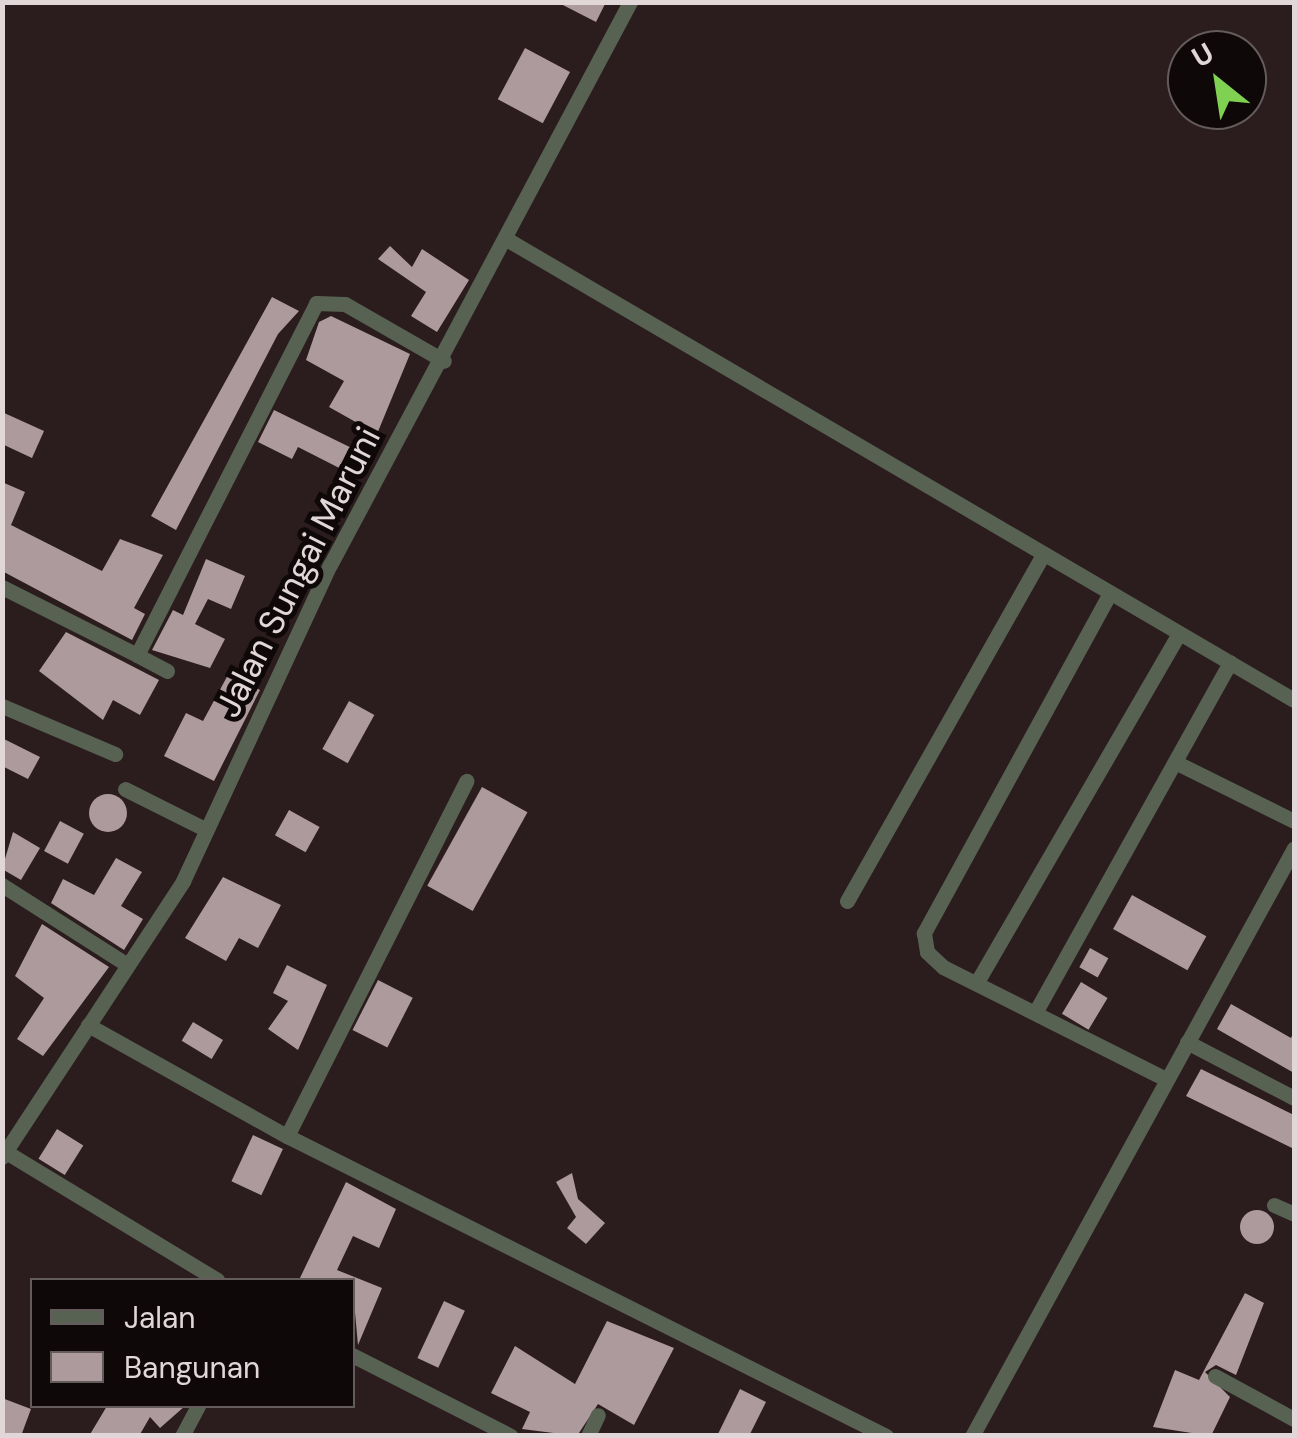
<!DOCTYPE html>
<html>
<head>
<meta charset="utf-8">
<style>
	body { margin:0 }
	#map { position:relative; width:1297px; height:1438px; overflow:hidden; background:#2b1c1e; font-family:"DM Sans",sans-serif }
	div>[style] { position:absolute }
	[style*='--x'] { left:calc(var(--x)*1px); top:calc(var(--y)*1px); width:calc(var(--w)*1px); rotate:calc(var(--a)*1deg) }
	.building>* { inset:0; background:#ad9a9c; transform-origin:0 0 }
	.round { border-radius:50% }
	.street>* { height:15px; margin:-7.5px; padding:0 7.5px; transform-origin:7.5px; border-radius:7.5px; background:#576252 }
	span { translate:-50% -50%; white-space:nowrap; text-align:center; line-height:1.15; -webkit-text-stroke:10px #0f0809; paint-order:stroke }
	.street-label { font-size:35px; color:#e1d7d8 }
	.frame { position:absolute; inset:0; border:5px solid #e1d7d8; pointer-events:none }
	.legend { position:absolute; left:30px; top:1278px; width:325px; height:130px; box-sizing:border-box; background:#0f0809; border:2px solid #635b5c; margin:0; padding:12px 18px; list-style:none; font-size:30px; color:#e1d7d8 }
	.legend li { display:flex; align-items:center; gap:20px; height:50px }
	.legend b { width:50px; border:2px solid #635b5c }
	.north { position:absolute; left:1167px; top:30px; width:100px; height:100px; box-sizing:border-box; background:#0f0809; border:2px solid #635b5c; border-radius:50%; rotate:330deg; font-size:28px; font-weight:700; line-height:40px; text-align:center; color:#e1d7d8 }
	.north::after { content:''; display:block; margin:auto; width:35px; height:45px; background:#80d051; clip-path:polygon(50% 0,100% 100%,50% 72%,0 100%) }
</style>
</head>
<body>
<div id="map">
	<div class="building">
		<div style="clip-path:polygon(557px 2px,606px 2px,596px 22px)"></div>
		<div style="left:525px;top:48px;width:51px;height:58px;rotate:28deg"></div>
		<div style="clip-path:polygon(390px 246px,412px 267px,422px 249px,469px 280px,437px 332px,411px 316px,426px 292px,378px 259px)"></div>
		<div style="clip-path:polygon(272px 297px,299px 311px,278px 334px,176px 530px,151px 516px)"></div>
		<div style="clip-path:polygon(331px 316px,410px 354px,377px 434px,329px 407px,344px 381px,306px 360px,319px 322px)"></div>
		<div style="clip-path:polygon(274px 410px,364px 454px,353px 475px,298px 447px,292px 459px,258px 442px)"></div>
		<div style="clip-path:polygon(2px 412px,44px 431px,32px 458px,2px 444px)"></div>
		<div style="clip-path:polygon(2px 482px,25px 492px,11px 525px,102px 571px,120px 539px,163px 555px,134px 608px,145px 614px,132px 640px,2px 571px)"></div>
		<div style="clip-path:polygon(206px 559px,245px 576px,231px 609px,208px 599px,195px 624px,225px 639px,210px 668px,152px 650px,173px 610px,183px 615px)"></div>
		<div style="clip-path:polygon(66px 632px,159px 680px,140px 715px,113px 700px,103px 720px,39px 671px)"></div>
		<div style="clip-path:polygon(229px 673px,260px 690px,214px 781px,164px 756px,186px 713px,203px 721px)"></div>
		<div style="left:349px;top:701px;width:29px;height:55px;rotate:29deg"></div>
		<div style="clip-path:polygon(2px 738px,40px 757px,28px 779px,2px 766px)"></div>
		<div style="left:482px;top:787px;width:52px;height:113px;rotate:29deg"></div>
		<div class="round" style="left:89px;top:794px;width:38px;height:38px"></div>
		<div style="left:289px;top:810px;width:35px;height:29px;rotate:29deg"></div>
		<div style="left:60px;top:821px;width:27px;height:34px;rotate:28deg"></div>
		<div style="clip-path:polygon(13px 832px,40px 848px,21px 880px,2px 869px)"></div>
		<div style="clip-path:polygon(116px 858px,142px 872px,121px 906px,143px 919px,124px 950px,51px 903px,63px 879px,94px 895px)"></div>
		<div style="clip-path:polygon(223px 877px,281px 905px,258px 948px,239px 938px,226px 961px,185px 938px)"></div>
		<div style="left:1132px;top:895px;width:85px;height:39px;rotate:29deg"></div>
		<div style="clip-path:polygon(42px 924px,109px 967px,43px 1056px,17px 1039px,44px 998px,15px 976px)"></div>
		<div style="left:1090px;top:948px;width:21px;height:22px;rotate:29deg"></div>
		<div style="clip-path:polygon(287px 965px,327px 985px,298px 1050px,268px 1029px,288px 1001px,273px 993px)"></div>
		<div style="left:378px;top:980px;width:39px;height:56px;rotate:27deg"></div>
		<div style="left:1081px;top:982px;width:31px;height:37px;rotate:31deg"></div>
		<div style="clip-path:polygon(1231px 1004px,1291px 1038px,1294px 1031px,1294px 1073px,1217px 1029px)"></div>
		<div style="left:193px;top:1022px;width:35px;height:22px;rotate:31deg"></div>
		<div style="clip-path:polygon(1201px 1069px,1294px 1115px,1294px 1149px,1186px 1096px)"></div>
		<div style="left:57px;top:1129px;width:31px;height:35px;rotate:32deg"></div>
		<div style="left:253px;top:1135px;width:33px;height:51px;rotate:25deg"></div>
		<div style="clip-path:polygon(572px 1173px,578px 1199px,605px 1223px,586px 1244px,567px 1228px,576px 1217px,556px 1182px)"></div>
		<div style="clip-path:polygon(346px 1182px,396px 1209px,379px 1248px,353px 1236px,337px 1270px,382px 1288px,358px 1345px,352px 1280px,299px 1280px)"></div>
		<div class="round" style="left:1240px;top:1210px;width:34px;height:34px"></div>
		<div style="clip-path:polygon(1245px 1293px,1264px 1303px,1236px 1375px,1216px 1365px,1205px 1372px,1230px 1397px,1211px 1436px,1153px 1427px,1175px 1370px,1199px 1380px)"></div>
		<div style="left:444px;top:1301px;width:23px;height:63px;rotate:25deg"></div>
		<div style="clip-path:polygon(607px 1321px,674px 1348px,634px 1425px,598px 1404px,577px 1436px,522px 1429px,530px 1412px,491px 1393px,515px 1346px,575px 1384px)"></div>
		<div style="clip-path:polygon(740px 1389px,766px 1402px,749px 1436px,717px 1436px)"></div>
		<div style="clip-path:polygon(2px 1398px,31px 1409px,21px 1436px,2px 1436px)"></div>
		<div style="clip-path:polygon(107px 1406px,185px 1406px,160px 1428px,150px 1417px,139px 1436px,89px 1436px)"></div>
	</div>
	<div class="street">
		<div style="--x:508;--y:240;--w:911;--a:30.34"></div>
		<div style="--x:2;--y:587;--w:151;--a:26.7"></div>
		<div style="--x:137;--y:655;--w:395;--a:-63"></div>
		<div style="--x:316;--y:303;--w:29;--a:2"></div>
		<div style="--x:345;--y:304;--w:114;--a:29.9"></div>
		<div style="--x:1110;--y:593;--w:388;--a:118.7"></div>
		<div style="--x:924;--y:933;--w:19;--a:81"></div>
		<div style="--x:927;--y:952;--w:22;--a:43"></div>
		<div style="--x:943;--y:967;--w:247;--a:26.7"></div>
		<div style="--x:137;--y:655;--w:34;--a:28"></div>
		<div style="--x:2;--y:706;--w:123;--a:23"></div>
		<div style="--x:1175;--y:762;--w:133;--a:26.4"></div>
		<div style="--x:125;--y:789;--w:89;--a:26.6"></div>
		<div style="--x:2;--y:885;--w:147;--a:32.5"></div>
		<div style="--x:847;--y:901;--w:396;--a:-60.5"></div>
		<div style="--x:977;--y:982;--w:403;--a:-59.9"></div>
		<div style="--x:1036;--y:1011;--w:399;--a:-60.9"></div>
		<div style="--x:88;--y:1025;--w:228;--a:29.2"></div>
		<div style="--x:287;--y:1136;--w:670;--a:26.6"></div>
		<div style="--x:1187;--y:1042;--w:121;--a:27.6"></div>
		<div style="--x:287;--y:1136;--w:398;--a:-63.2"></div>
		<div style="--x:6;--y:1152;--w:247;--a:31.2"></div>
		<div style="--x:2;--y:1157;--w:330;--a:-56.7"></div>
		<div style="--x:183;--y:881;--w:349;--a:-65.1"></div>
		<div style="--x:330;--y:565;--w:638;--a:-61.95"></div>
		<div style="--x:1274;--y:1205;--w:22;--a:24"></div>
		<div style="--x:352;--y:1355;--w:178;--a:27"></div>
		<div style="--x:1215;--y:1376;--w:90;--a:28.6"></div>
		<div style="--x:182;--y:1436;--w:34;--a:-62"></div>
		<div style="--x:588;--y:1436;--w:23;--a:-65"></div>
		<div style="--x:972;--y:1436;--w:670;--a:-61.29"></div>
	</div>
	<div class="street-label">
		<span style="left:298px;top:572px;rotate:-63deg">Jalan Sungai Maruni</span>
	</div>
	<div class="frame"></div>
	<ul class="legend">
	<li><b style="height:12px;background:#576252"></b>Jalan</li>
	<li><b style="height:28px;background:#ad9a9c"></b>Bangunan</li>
	</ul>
	<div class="north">U</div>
</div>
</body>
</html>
